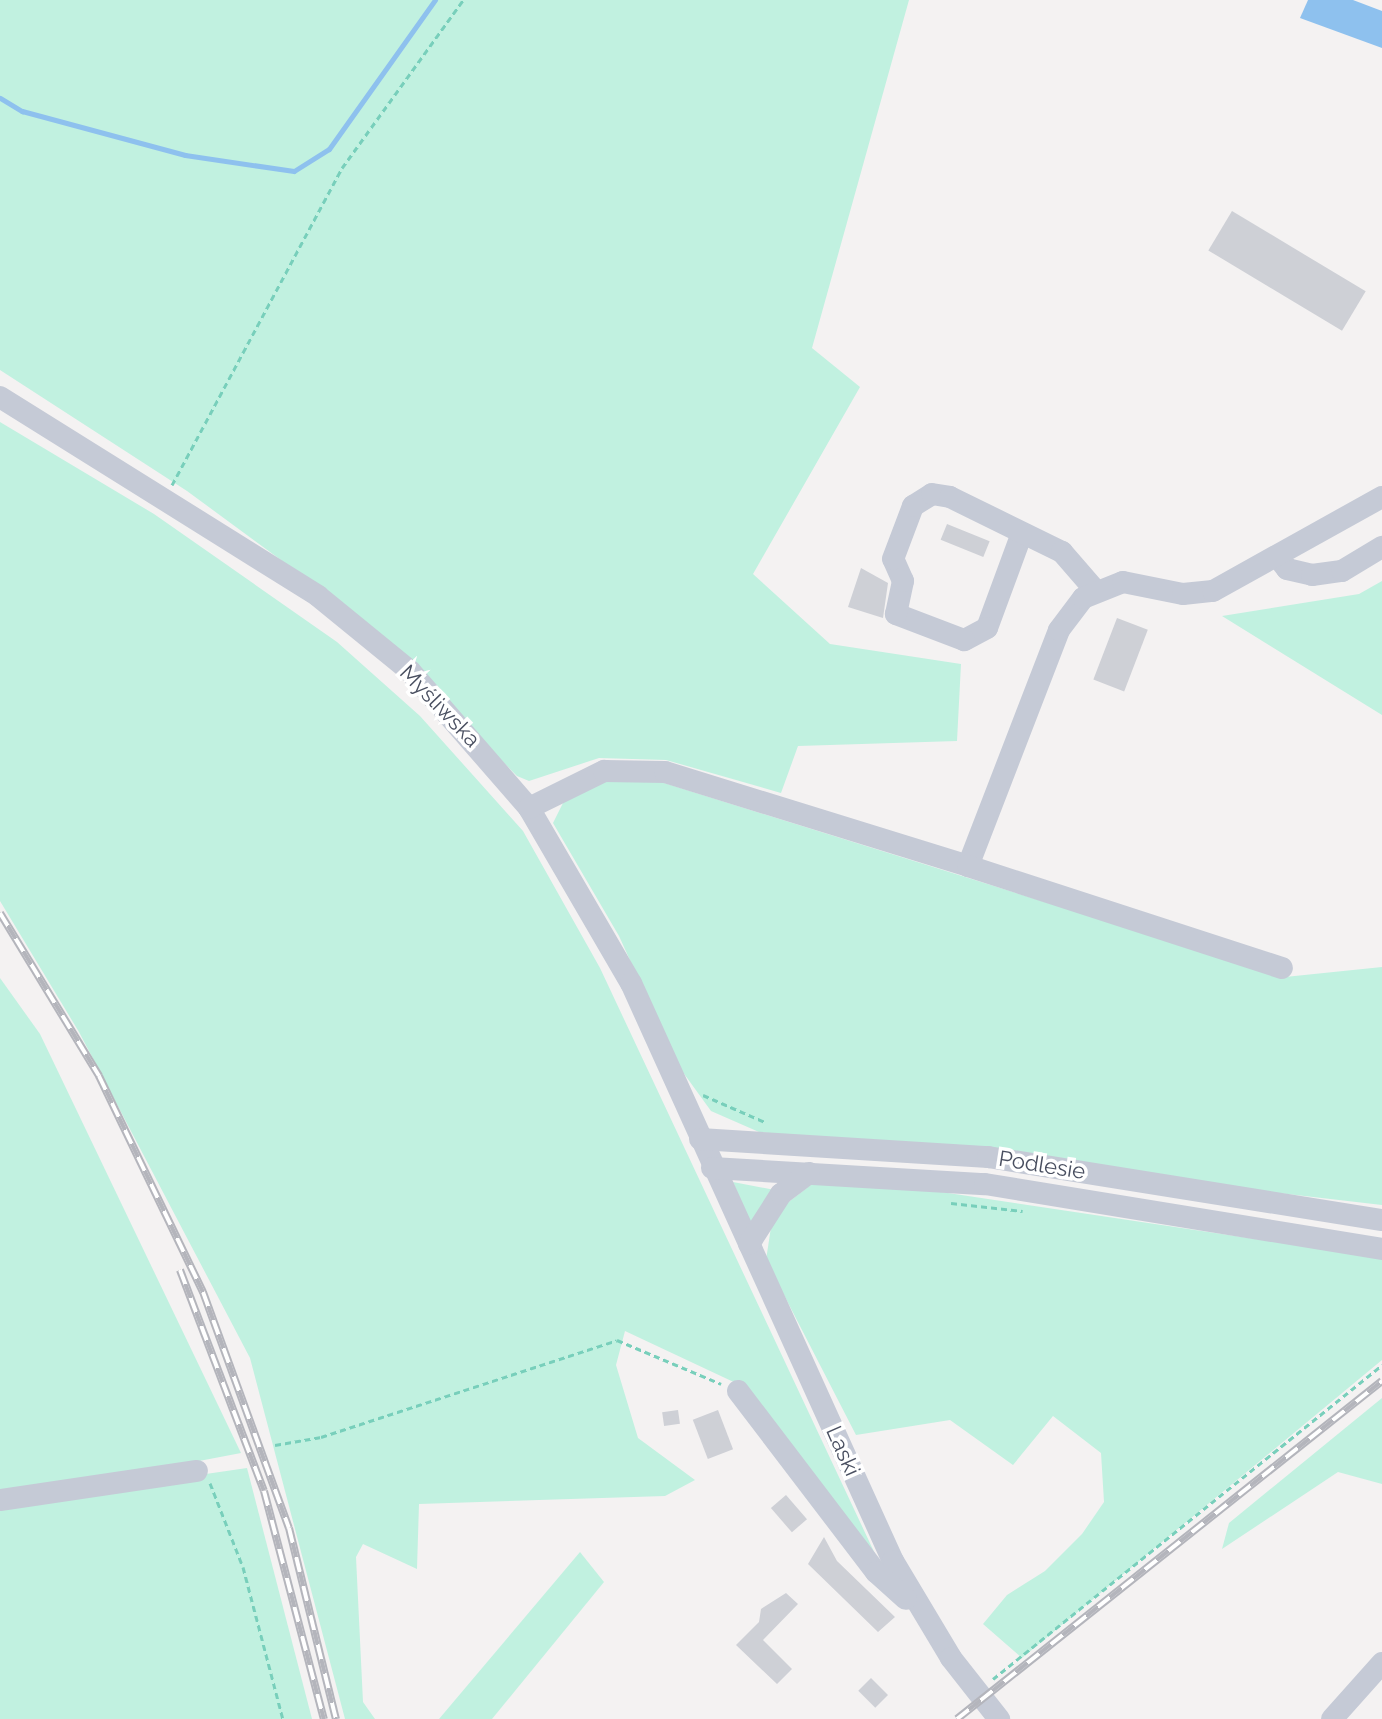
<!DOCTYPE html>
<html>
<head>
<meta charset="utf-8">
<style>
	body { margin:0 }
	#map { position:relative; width:1382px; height:1719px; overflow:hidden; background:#f4f2f2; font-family:Raleway,sans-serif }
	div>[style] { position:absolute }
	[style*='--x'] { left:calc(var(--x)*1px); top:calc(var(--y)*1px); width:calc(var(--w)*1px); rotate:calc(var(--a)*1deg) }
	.green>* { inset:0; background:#c1f1e0 }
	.water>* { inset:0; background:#8ec1ee }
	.stream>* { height:5px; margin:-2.5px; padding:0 2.5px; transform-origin:2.5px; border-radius:2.5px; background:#8ec1ee }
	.building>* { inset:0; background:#ced0d6; transform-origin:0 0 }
	.path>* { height:3px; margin-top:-1.5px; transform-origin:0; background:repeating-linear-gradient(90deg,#78cfbb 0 6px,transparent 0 10px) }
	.minor>* { height:22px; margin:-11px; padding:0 11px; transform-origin:11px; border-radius:11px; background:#c5cad6 }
	.rail>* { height:8px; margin-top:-4px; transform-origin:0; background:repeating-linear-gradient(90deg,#fff 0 15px,#b4b5bc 0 30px); box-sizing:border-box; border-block:2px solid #b4b5bc }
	span { translate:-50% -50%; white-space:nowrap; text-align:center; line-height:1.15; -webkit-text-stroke:7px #fff; paint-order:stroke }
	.street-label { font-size:22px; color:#494f60 }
</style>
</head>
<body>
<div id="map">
	<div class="green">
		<div style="clip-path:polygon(0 0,909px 0,812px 348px,860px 387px,753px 574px,830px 644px,961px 664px,957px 741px,798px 746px,781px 793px,666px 760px,599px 758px,529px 781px,517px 776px,364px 621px,187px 491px,0 370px)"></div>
		<div style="clip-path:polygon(0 422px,154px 514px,337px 642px,420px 716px,523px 831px,600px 968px,884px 1573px,740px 1385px,625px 1331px,616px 1365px,638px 1438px,695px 1480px,665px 1496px,419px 1504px,417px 1569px,363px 1544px,356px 1557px,363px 1702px,375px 1719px,345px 1719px,250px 1358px,79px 1032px,0 901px)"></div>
		<div style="clip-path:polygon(1382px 581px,1382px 715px,1222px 616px,1359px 594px)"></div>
		<div style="clip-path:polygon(604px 779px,661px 782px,1285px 977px,1382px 967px,1382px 1205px,759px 1132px,711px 1111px,677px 1064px,619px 936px,553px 823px,566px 797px)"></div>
		<div style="clip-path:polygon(0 978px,40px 1034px,241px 1453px,0 1499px)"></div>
		<div style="clip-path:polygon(733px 1182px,775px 1190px,751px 1224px)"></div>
		<div style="clip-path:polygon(812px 1184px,888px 1184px,1382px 1258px,1382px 1360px,1022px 1658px,983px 1624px,1007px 1595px,1045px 1571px,1082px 1534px,1104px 1502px,1101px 1453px,1053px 1416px,1013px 1465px,950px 1420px,856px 1435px,766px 1260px,773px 1214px)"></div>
		<div style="clip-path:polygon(1382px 1398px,1382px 1484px,1338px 1472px,1222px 1549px,1229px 1523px)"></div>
		<div style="clip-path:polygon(247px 1468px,312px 1719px,0 1719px,0 1504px)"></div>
		<div style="clip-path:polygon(580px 1552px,604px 1582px,492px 1719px,439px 1719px)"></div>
	</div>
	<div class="water">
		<div style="clip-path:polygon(1308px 0,1353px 0,1382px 11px,1382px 48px,1300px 18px)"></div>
	</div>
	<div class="stream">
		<div style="--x:0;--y:98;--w:26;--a:31"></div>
		<div style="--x:22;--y:111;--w:169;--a:15.1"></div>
		<div style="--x:185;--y:155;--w:110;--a:8.4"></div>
		<div style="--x:294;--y:171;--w:41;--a:-32.2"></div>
		<div style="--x:329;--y:149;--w:183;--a:-54.6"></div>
	</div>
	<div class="building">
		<div style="left:1232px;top:211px;width:156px;height:46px;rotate:31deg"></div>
		<div style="left:947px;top:524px;width:46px;height:17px;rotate:22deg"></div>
		<div style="clip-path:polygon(861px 568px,888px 583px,883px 618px,848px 607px)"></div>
		<div style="left:1117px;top:618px;width:33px;height:66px;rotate:21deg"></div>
		<div style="left:678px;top:1410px;width:14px;height:16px;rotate:82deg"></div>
		<div style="left:718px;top:1410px;width:42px;height:27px;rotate:69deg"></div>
		<div style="left:786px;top:1495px;width:32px;height:20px;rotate:49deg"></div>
		<div style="clip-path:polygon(824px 1537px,837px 1561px,895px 1617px,878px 1632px,808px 1564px)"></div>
		<div style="clip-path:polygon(786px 1593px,798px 1604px,763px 1640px,792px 1669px,777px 1684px,736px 1645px,759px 1622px,761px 1609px)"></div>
		<div style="left:871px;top:1678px;width:24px;height:18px;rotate:45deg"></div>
	</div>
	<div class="path">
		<div style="--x:172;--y:485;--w:360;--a:-61.8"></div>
		<div style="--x:342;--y:168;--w:207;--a:-54.2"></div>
		<div style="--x:703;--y:1095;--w:68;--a:23.5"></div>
		<div style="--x:951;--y:1203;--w:72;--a:6.3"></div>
		<div style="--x:275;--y:1445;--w:47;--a:-9.9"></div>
		<div style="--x:321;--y:1437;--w:311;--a:-18.1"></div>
		<div style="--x:617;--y:1340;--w:113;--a:22.9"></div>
		<div style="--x:210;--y:1483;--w:90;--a:68.6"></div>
		<div style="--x:243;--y:1567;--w:157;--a:75.3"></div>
		<div style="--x:993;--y:1679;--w:500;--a:-38.9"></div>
	</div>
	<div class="minor">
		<div style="--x:0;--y:397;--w:375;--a:32"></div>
		<div style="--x:318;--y:596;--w:119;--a:39.2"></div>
		<div style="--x:410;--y:671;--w:181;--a:49"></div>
		<div style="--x:529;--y:808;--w:203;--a:59.8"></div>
		<div style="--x:631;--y:983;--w:635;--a:65.62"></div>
		<div style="--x:893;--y:1561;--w:113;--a:59.1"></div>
		<div style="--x:951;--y:1658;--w:78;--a:51.8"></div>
		<div style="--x:1022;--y:533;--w:101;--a:110.2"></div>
		<div style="--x:987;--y:628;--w:26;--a:152"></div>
		<div style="--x:964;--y:640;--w:73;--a:-159.1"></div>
		<div style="--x:896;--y:614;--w:34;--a:-78"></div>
		<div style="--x:903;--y:581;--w:24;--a:-114"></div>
		<div style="--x:893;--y:559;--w:57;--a:-69.3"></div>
		<div style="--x:913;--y:506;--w:22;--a:-32"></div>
		<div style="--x:932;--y:494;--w:18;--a:9"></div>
		<div style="--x:950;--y:497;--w:125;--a:26.2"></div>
		<div style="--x:1062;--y:552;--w:49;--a:49.1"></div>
		<div style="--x:1277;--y:556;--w:16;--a:52"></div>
		<div style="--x:1287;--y:569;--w:26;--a:13"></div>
		<div style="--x:1312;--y:575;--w:30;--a:-8"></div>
		<div style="--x:1342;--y:571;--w:47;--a:-31"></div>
		<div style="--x:529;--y:808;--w:84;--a:-26.3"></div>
		<div style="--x:604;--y:771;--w:61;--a:0.9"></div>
		<div style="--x:665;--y:772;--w:317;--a:17.2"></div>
		<div style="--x:968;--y:866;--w:253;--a:-68.9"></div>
		<div style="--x:1059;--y:630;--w:40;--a:-53"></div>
		<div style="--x:1083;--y:598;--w:43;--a:-21.8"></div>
		<div style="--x:1123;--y:582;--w:61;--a:11.3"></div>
		<div style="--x:1183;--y:594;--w:30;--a:-6"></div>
		<div style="--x:1213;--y:591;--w:193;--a:-29.1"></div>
		<div style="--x:968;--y:866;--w:330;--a:18"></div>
		<div style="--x:700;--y:1139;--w:289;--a:3.6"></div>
		<div style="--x:988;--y:1157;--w:399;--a:9.1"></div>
		<div style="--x:712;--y:1168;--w:273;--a:3.4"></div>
		<div style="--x:985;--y:1184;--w:402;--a:9.3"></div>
		<div style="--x:749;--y:1244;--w:59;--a:-57.4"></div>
		<div style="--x:781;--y:1194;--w:35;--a:-37"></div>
		<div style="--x:738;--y:1391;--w:228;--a:52.7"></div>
		<div style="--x:876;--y:1572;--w:40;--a:42"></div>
		<div style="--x:0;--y:1500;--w:199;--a:-8.4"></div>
		<div style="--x:1332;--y:1719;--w:75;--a:-48.2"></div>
	</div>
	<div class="rail">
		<div style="--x:0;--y:913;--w:191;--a:58.7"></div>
		<div style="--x:99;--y:1076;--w:240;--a:64.3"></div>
		<div style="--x:203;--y:1292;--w:251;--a:70"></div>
		<div style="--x:289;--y:1528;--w:197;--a:76.2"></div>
		<div style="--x:180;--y:1270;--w:236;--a:69.2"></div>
		<div style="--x:264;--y:1491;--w:236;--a:75.3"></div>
		<div style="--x:957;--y:1719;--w:543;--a:-38.5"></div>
	</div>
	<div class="street-label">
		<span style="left:440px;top:706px;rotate:46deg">Myśliwska</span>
		<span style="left:1042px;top:1165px;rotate:9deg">Podlesie</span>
		<span style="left:843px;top:1451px;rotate:66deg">Laski</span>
	</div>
</div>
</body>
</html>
